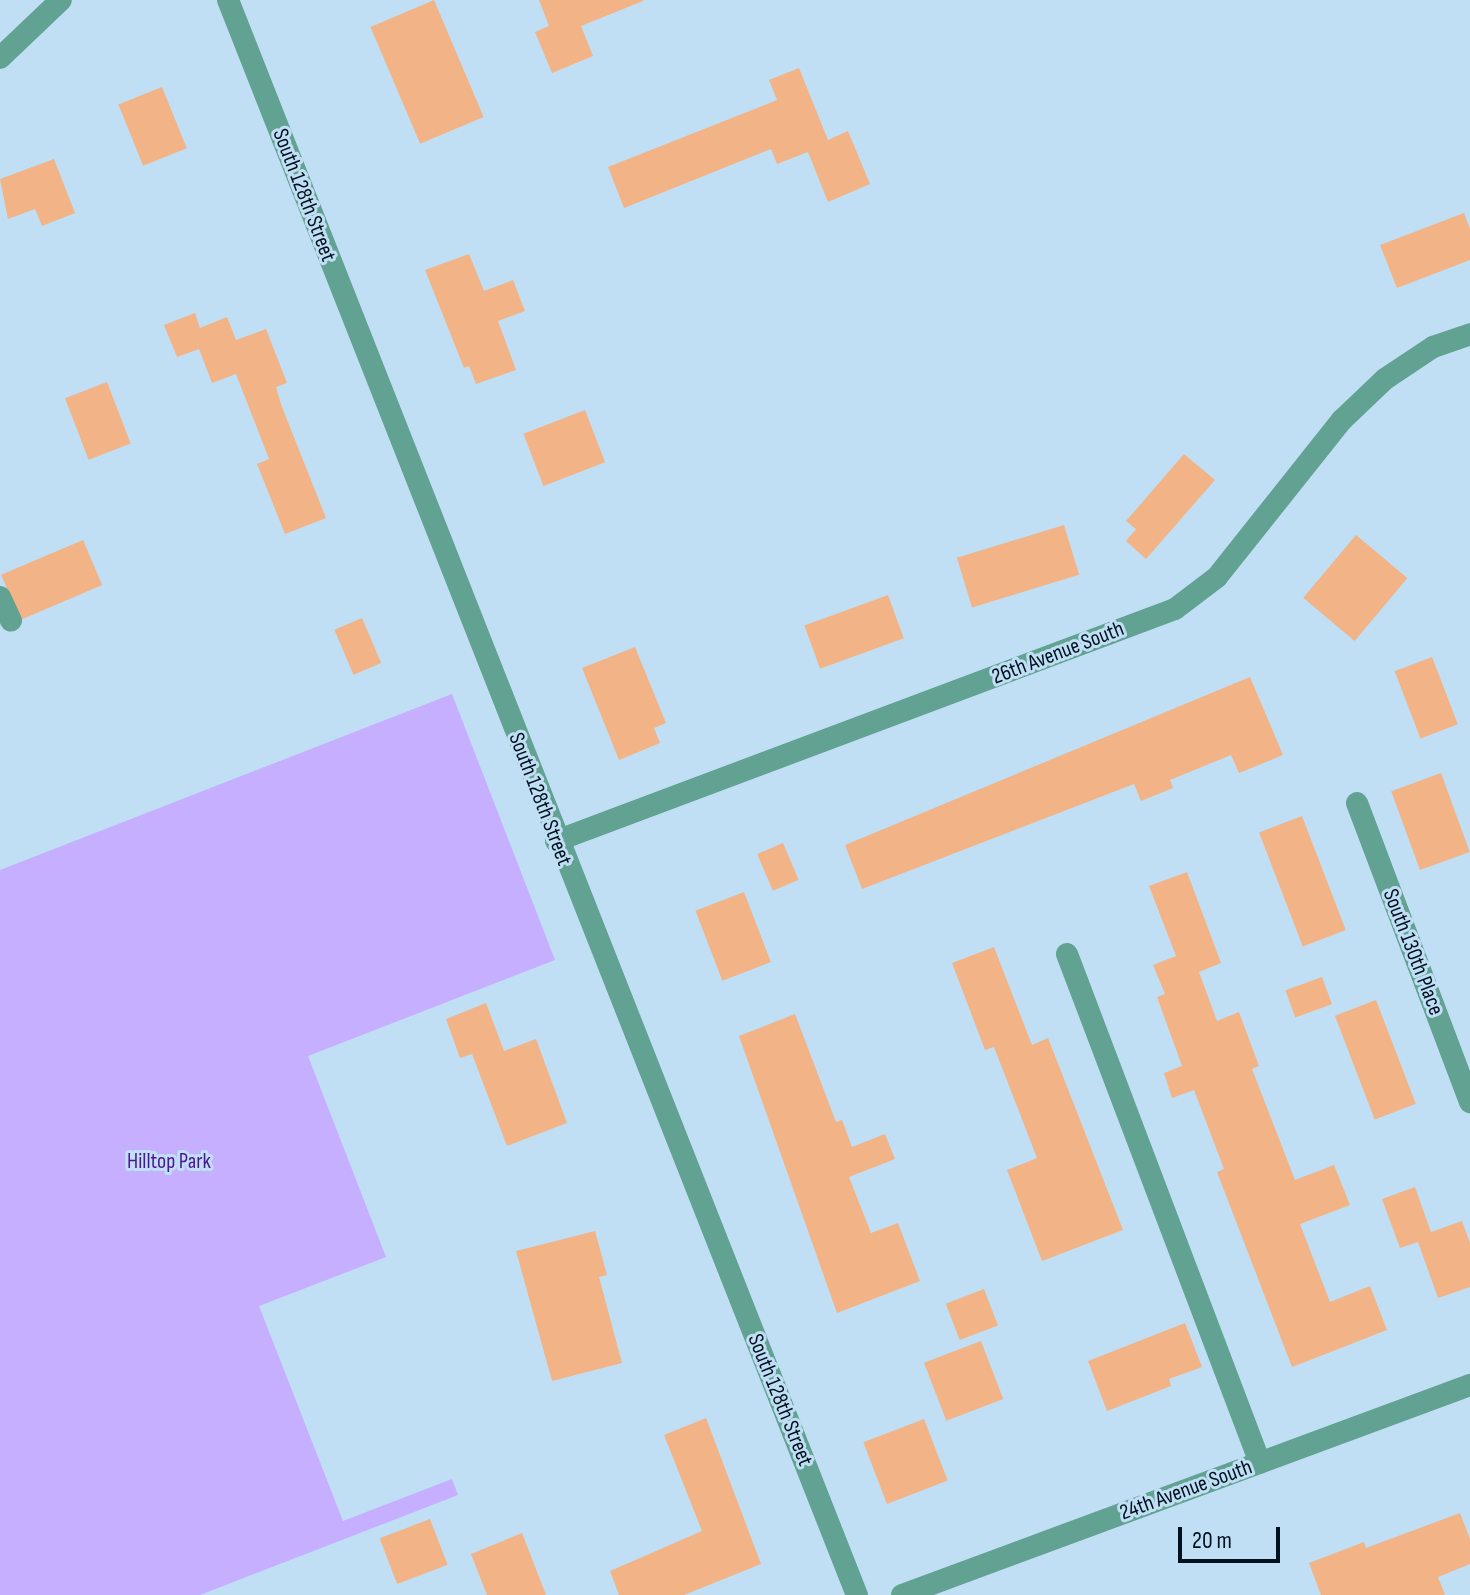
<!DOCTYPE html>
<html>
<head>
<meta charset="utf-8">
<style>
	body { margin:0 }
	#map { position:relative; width:1470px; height:1595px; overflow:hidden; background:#c0dff4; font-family:"Sofia Sans Condensed",sans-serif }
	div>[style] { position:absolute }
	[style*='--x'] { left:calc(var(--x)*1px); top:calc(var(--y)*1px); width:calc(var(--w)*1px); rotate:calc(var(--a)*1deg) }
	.green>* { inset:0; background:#c5affe }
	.building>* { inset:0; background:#f2b387; transform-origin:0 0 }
	.minor>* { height:22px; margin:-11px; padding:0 11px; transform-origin:11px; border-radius:11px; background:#62a292 }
	.tertiary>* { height:22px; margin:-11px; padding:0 11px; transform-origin:11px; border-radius:11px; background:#62a292 }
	span { translate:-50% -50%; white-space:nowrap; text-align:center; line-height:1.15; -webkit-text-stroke:6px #c0dff4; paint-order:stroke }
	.street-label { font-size:22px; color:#00111f }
	.park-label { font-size:22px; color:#4f1495 }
	.scale { position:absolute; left:1178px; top:1527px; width:102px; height:36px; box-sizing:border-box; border:4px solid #00111f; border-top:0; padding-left:10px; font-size:24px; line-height:28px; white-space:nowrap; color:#00111f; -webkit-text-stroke:6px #c0dff4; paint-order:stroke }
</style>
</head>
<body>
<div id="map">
	<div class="green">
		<div style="clip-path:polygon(452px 694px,555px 960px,308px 1056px,386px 1257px,259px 1306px,343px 1521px,452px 1479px,458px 1495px,200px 1595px,0 1595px,0 870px)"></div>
	</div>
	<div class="building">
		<div style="left:434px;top:0;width:127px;height:69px;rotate:67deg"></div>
		<div style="clip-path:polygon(539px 0,643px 0,643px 1px,581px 26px,593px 56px,552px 73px,535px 32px,549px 26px)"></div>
		<div style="clip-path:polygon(799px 68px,828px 140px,848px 131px,870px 184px,828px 202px,808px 152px,777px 164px,771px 149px,624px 208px,608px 167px,777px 100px,769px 80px)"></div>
		<div style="left:162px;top:87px;width:66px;height:47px;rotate:68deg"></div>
		<div style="clip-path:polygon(54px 159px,75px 213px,42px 226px,35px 209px,8px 219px,0 179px)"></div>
		<div style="clip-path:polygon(1464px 213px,1470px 229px,1470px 260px,1397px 288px,1380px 245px)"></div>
		<div style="clip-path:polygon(469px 254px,484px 291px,513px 280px,525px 311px,498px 321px,516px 370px,476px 384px,469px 366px,464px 368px,425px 270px)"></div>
		<div style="clip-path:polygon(195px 313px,200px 328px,227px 317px,236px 340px,266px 329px,287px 383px,276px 387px,282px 407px,326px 518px,285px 534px,257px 464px,269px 459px,236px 374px,212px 383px,199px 349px,177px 357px,164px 325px)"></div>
		<div style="left:107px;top:382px;width:66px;height:45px;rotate:69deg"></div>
		<div style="left:585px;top:410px;width:56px;height:66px;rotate:69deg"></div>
		<div style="clip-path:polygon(1184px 454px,1215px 480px,1146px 559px,1126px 541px,1136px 529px,1126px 521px)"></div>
		<div style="left:1064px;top:525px;width:52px;height:112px;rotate:73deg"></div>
		<div style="left:1356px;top:535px;width:67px;height:82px;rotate:40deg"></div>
		<div style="left:83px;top:540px;width:49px;height:89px;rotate:67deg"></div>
		<div style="left:888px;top:595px;width:46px;height:89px;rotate:70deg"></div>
		<div style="left:362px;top:618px;width:49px;height:30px;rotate:67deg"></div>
		<div style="clip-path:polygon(635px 647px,666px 723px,654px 728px,660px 743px,619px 760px,582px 668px)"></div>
		<div style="left:1432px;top:657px;width:72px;height:40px;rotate:69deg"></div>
		<div style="clip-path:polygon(1250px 677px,1283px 755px,1239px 773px,1231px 755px,1170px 780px,1173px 788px,1141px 801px,1134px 784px,862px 889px,845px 845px)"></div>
		<div style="left:1441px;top:773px;width:84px;height:53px;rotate:70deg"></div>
		<div style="left:1302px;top:816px;width:122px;height:46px;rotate:69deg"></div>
		<div style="left:783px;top:843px;width:40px;height:28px;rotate:67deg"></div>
		<div style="clip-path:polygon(1187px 872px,1221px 963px,1199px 972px,1217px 1021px,1239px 1012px,1259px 1066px,1252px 1069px,1295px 1180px,1334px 1165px,1350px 1205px,1300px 1224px,1330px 1302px,1370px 1286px,1387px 1330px,1292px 1367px,1217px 1172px,1224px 1169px,1194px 1090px,1172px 1098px,1164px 1073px,1182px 1066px,1157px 997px,1165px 994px,1153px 965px,1176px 956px,1149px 886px)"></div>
		<div style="left:744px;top:892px;width:75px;height:52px;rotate:69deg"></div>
		<div style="clip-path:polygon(994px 947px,1032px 1045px,1048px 1038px,1123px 1230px,1042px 1261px,1007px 1170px,1037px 1158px,994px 1047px,985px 1050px,952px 963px)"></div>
		<div style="left:1322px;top:977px;width:29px;height:39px;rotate:70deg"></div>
		<div style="left:1376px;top:1000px;width:111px;height:44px;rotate:69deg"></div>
		<div style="clip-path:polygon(486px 1003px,504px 1051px,536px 1039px,567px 1123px,507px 1146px,472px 1054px,460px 1058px,446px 1019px)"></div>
		<div style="clip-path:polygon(795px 1014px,836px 1122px,842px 1120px,852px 1147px,885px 1134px,895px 1159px,849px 1177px,871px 1233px,898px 1223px,920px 1281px,837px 1313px,739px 1036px)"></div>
		<div style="clip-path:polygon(1415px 1187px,1431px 1232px,1462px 1221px,1470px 1243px,1470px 1287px,1438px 1298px,1418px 1242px,1400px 1248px,1382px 1199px)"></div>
		<div style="clip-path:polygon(595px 1231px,607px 1275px,599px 1277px,622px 1363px,552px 1381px,516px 1251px)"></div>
		<div style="left:984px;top:1289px;width:39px;height:41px;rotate:69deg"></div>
		<div style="clip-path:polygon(1185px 1323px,1202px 1367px,1169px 1379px,1171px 1386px,1107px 1411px,1088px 1361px)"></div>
		<div style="left:981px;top:1341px;width:62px;height:61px;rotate:69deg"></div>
		<div style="clip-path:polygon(706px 1418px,761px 1564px,684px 1595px,619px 1595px,610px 1571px,702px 1531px,664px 1435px)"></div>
		<div style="left:924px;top:1419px;width:66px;height:65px;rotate:69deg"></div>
		<div style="clip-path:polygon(1460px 1513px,1470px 1539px,1470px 1564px,1438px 1577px,1445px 1595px,1321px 1595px,1309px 1563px,1364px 1542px,1366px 1548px)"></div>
		<div style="left:430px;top:1519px;width:49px;height:54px;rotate:69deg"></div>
		<div style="clip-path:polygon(522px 1533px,546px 1595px,487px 1595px,471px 1554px)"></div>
	</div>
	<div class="minor">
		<div style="--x:0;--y:597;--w:26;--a:65"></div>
		<div style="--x:1357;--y:803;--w:320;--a:69.3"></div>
		<div style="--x:556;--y:841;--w:661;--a:-20.55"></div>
		<div style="--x:1175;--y:609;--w:53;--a:-37.3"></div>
		<div style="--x:1217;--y:577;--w:201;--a:-51.5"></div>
		<div style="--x:1342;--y:420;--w:59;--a:-43.6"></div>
		<div style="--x:1385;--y:379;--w:58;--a:-33.7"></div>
		<div style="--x:1433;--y:347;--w:39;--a:-19"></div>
		<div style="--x:1067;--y:954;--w:544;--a:69.23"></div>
	</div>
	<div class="tertiary">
		<div style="--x:228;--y:0;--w:1715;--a:68.48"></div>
		<div style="--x:0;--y:58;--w:84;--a:-43.6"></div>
		<div style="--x:902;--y:1595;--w:606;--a:-20.29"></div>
	</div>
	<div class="street-label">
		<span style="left:304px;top:195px;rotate:69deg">South 128th Street</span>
		<span style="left:1058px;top:653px;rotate:-21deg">26th Avenue South</span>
		<span style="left:540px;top:799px;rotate:69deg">South 128th Street</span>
		<span style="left:1413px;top:952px;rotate:69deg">South 130th Place</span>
		<span style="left:780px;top:1400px;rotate:68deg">South 128th Street</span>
		<span style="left:1186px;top:1490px;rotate:-20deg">24th Avenue South</span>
	</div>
	<div class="park-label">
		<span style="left:169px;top:1162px">Hilltop Park</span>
	</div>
	<div class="scale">20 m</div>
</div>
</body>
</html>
